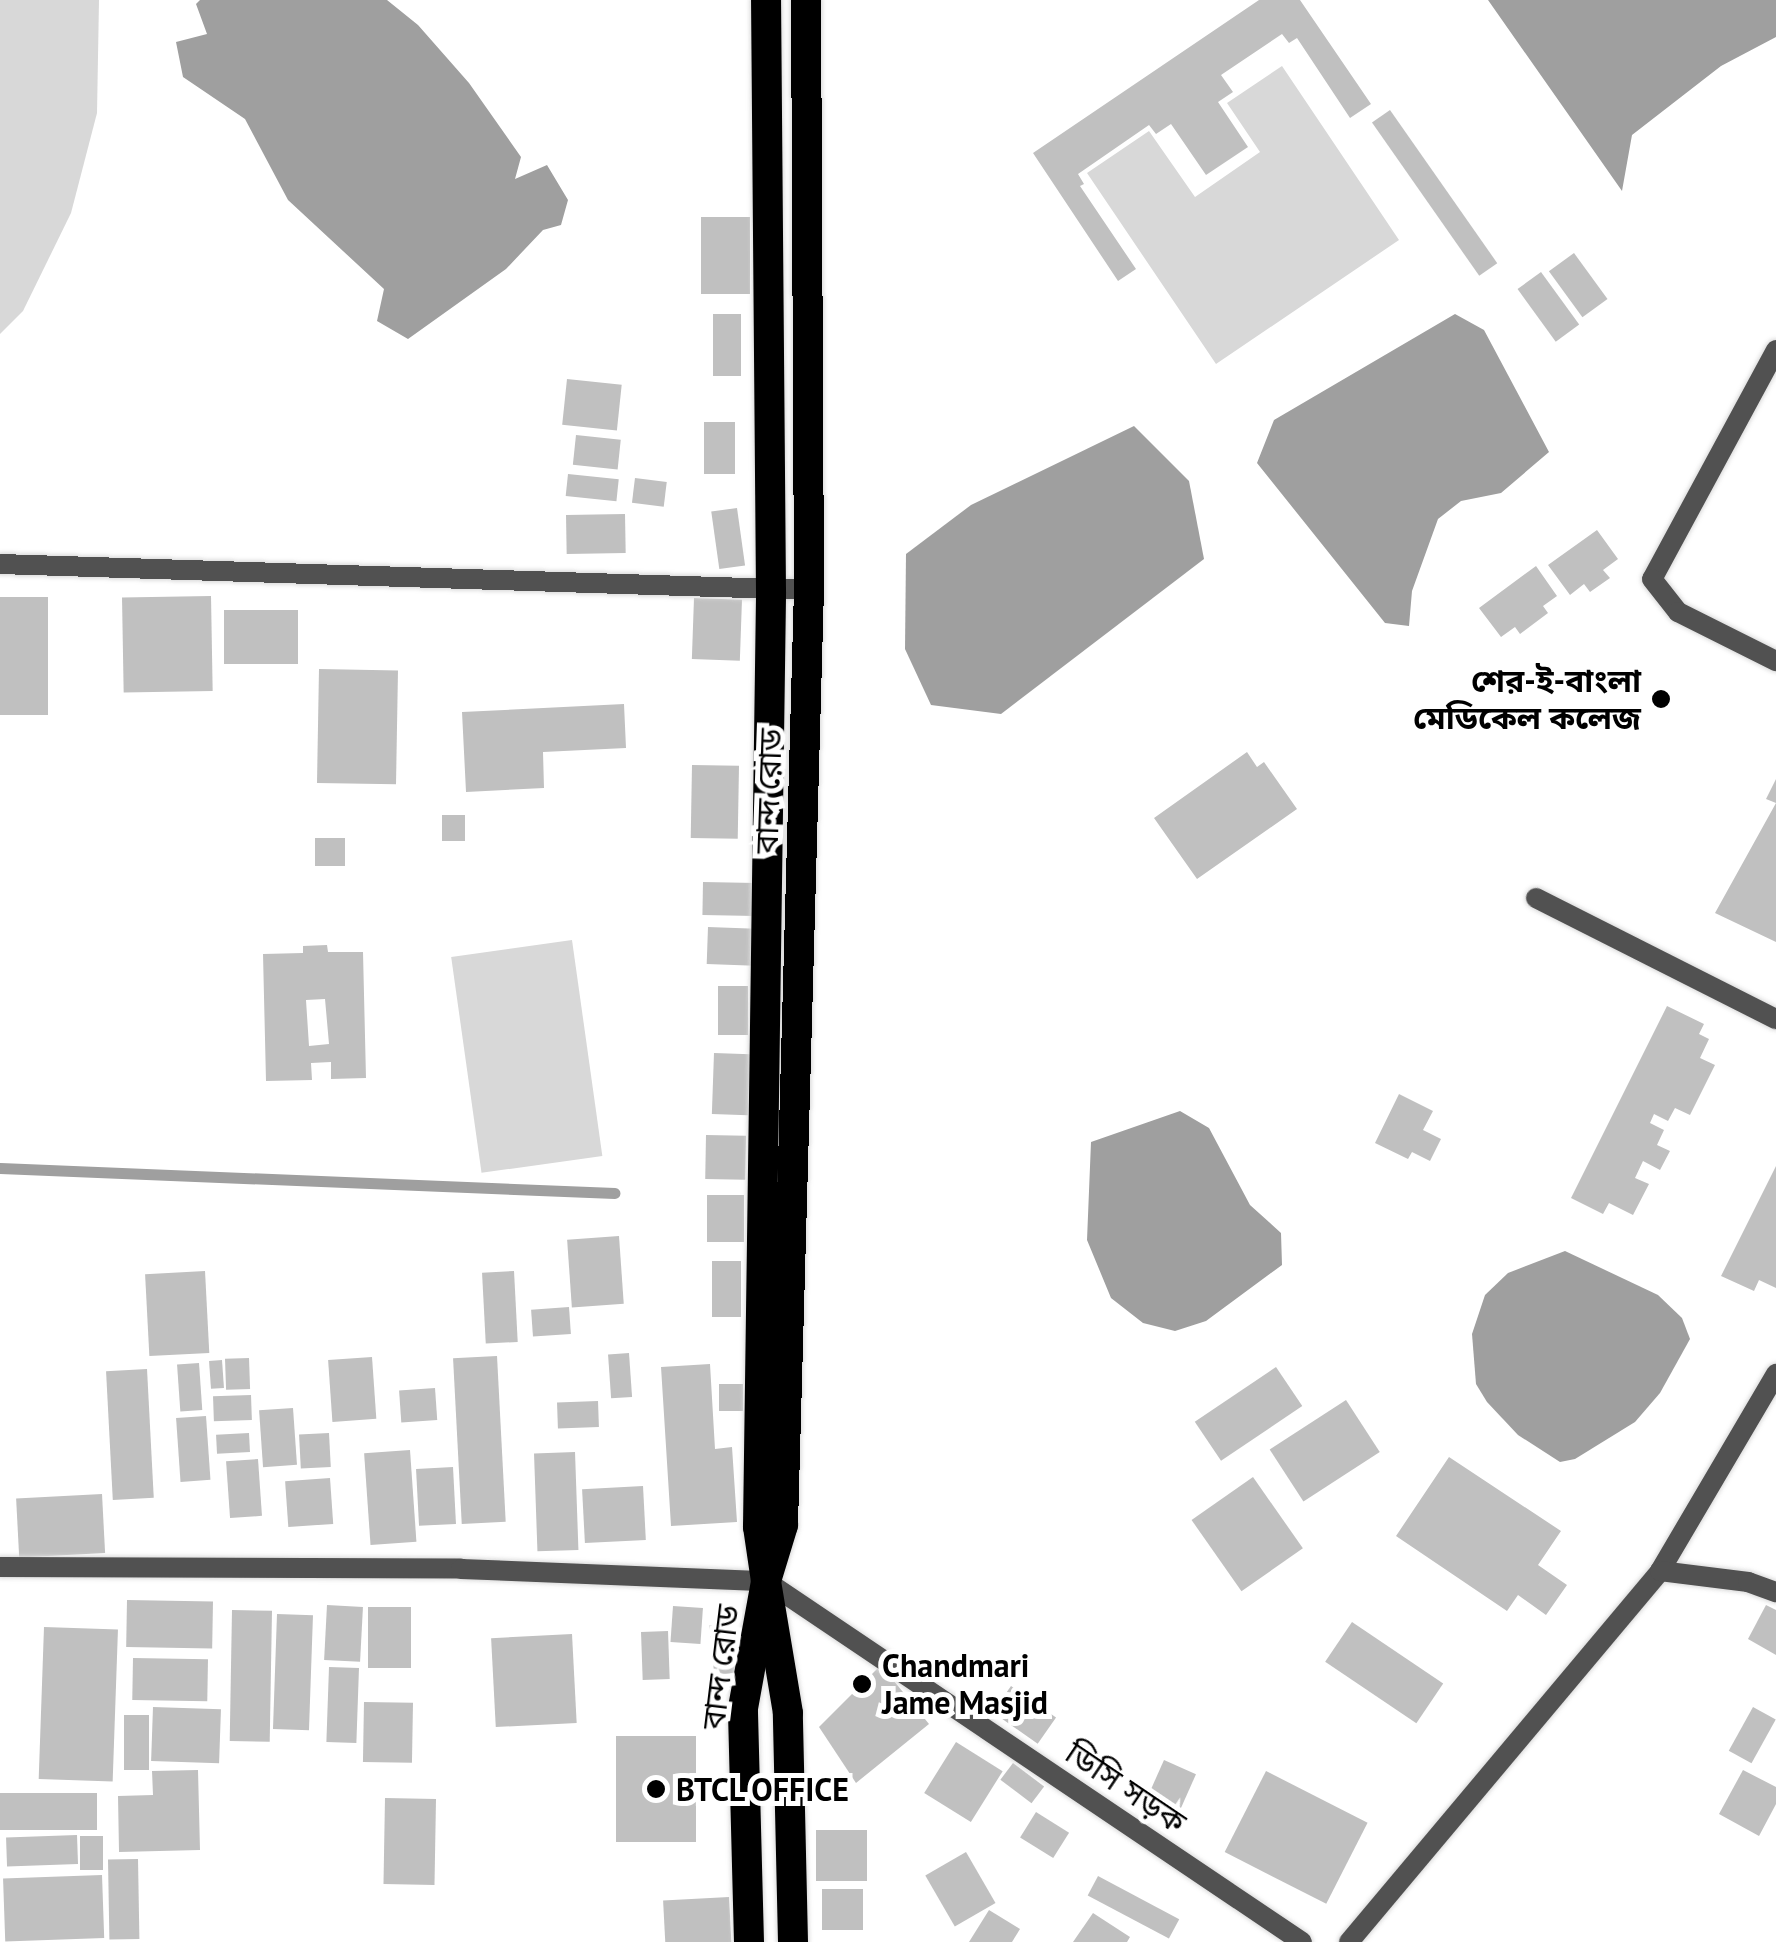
<!DOCTYPE html>
<html>
<head>
<meta charset="utf-8">
<style>
	body { margin:0 }
	#map { position:relative; width:1776px; height:1942px; overflow:hidden; background:#fff; font-family:"PT Sans","Noto Sans Bengali",sans-serif }
	div>[style] { position:absolute }
	[style*='--x'] { left:calc(var(--x)*1px); top:calc(var(--y)*1px); width:calc(var(--w)*1px); rotate:calc(var(--a)*1deg) }
	.green>* { inset:0; background:#d8d8d8; transform-origin:0 0 }
	.water>* { inset:0; background:#9f9f9f }
	.stream>* { height:11px; margin:-5.5px; padding:0 5.5px; transform-origin:5.5px; border-radius:5.5px; background:#9f9f9f }
	.building>* { inset:0; background:#c0c0c0; transform-origin:0 0 }
	.roads { filter:drop-shadow(0 0 2px #dbdbdb) drop-shadow(0 0 2px #dbdbdb) }
	.lane>* { height:20px; margin:-10px; padding:0 10px; transform-origin:10px; border-radius:10px; background:#515151 }
	.street>* { height:20px; margin:-10px; padding:0 10px; transform-origin:10px; border-radius:10px; background:#515151 }
	.highway>* { height:30px; margin:-15px; padding:0 15px; transform-origin:15px; border-radius:15px; background:#000 }
	.dots>* { width:28px; height:28px; translate:-50% -50%; box-sizing:border-box; border:5px solid #fff; border-radius:50% }
	span { translate:-50% -50%; white-space:nowrap; text-align:center; line-height:1.15; -webkit-text-stroke:10px #fff; paint-order:stroke }
	.poi-label { font-size:32px; color:#000; font-weight:700 }
	.right { translate:-100% -50%; text-align:right }
	.left { translate:0 -50%; text-align:left }
	.street-label { font-size:32px; color:#000 }
</style>
</head>
<body>
<div id="map">
	<div class="green">
		<div style="clip-path:polygon(0 0,99px 0,97px 113px,71px 213px,23px 311px,0 334px)"></div>
		<div style="clip-path:polygon(1282px 66px,1399px 240px,1216px 364px,1087px 173px,1149px 131px,1195px 197px,1260px 152px,1227px 103px)"></div>
		<div style="left:572px;top:940px;width:218px;height:122px;rotate:82deg"></div>
	</div>
	<div class="water">
		<div style="clip-path:polygon(200px 0,387px 0,418px 25px,469px 83px,521px 157px,515px 179px,547px 165px,568px 200px,561px 225px,543px 230px,506px 269px,408px 339px,377px 321px,384px 289px,288px 200px,245px 119px,183px 77px,176px 42px,207px 34px,196px 4px)"></div>
		<div style="clip-path:polygon(1488px 0,1776px 0,1776px 37px,1721px 66px,1632px 135px,1622px 191px)"></div>
		<div style="clip-path:polygon(1455px 314px,1484px 330px,1549px 452px,1501px 493px,1461px 501px,1438px 519px,1412px 591px,1409px 626px,1385px 623px,1257px 463px,1274px 420px)"></div>
		<div style="clip-path:polygon(1134px 426px,1189px 481px,1204px 559px,1001px 714px,931px 705px,905px 649px,906px 554px,971px 505px)"></div>
		<div style="clip-path:polygon(1180px 1111px,1209px 1128px,1250px 1205px,1281px 1233px,1282px 1265px,1206px 1321px,1175px 1331px,1143px 1323px,1111px 1298px,1087px 1240px,1091px 1142px)"></div>
		<div style="clip-path:polygon(1565px 1251px,1658px 1295px,1682px 1318px,1690px 1339px,1660px 1393px,1635px 1422px,1575px 1459px,1560px 1462px,1518px 1435px,1487px 1402px,1476px 1384px,1472px 1334px,1485px 1295px,1508px 1273px)"></div>
	</div>
	<div class="stream">
		<div style="--x:0;--y:1168;--w:615;--a:2.33"></div>
	</div>
	<div class="building">
		<div style="clip-path:polygon(1259px 0,1300px 0,1371px 104px,1350px 118px,1297px 38px,1289px 43px,1282px 34px,1221px 75px,1233px 92px,1218px 102px,1248px 147px,1206px 175px,1171px 124px,1156px 134px,1149px 125px,1078px 174px,1084px 184px,1080px 186px,1136px 269px,1118px 281px,1033px 153px)"></div>
		<div style="left:1390px;top:110px;width:187px;height:22px;rotate:55deg"></div>
		<div style="left:701px;top:217px;width:49px;height:77px"></div>
		<div style="left:1574px;top:253px;width:57px;height:31px;rotate:54deg"></div>
		<div style="left:1541px;top:272px;width:65px;height:29px;rotate:54deg"></div>
		<div style="left:741px;top:314px;width:62px;height:28px;rotate:90deg"></div>
		<div style="left:567px;top:379px;width:55px;height:46px;rotate:6deg"></div>
		<div style="left:704px;top:422px;width:31px;height:52px"></div>
		<div style="left:576px;top:435px;width:45px;height:30px;rotate:6deg"></div>
		<div style="left:568px;top:474px;width:51px;height:22px;rotate:6deg"></div>
		<div style="left:635px;top:478px;width:32px;height:25px;rotate:7deg"></div>
		<div style="left:737px;top:508px;width:58px;height:26px;rotate:82deg"></div>
		<div style="left:625px;top:514px;width:39px;height:59px;rotate:89deg"></div>
		<div style="clip-path:polygon(1597px 530px,1618px 559px,1603px 570px,1610px 578px,1590px 592px,1584px 584px,1570px 595px,1548px 565px)"></div>
		<div style="clip-path:polygon(1536px 566px,1557px 596px,1543px 606px,1548px 613px,1520px 634px,1515px 627px,1501px 637px,1479px 608px)"></div>
		<div style="left:211px;top:596px;width:95px;height:89px;rotate:89deg"></div>
		<div style="left:0;top:597px;width:48px;height:118px"></div>
		<div style="left:694px;top:598px;width:48px;height:61px;rotate:2deg"></div>
		<div style="left:224px;top:610px;width:74px;height:54px"></div>
		<div style="left:319px;top:669px;width:79px;height:114px;rotate:1deg"></div>
		<div style="clip-path:polygon(624px 704px,626px 748px,543px 752px,544px 788px,466px 792px,462px 712px)"></div>
		<div style="clip-path:polygon(1247px 752px,1257px 767px,1264px 762px,1297px 809px,1197px 879px,1154px 818px)"></div>
		<div style="left:692px;top:765px;width:47px;height:73px;rotate:1deg"></div>
		<div style="clip-path:polygon(1776px 779px,1776px 942px,1715px 913px,1776px 803px,1766px 799px)"></div>
		<div style="left:442px;top:815px;width:23px;height:26px"></div>
		<div style="left:315px;top:838px;width:30px;height:28px"></div>
		<div style="left:703px;top:882px;width:53px;height:33px;rotate:1deg"></div>
		<div style="left:708px;top:927px;width:48px;height:37px;rotate:2deg"></div>
		<div style="clip-path:polygon(evenodd,327px 945px,328px 952px,363px 952px,366px 1078px,331px 1079px,331px 1062px,311px 1063px,312px 1080px,266px 1081px,263px 954px,303px 953px,303px 946px,327px 945px,325px 999px,329px 1044px,309px 1046px,306px 1000px,325px 999px)"></div>
		<div style="left:718px;top:986px;width:30px;height:49px"></div>
		<div style="clip-path:polygon(1667px 1006px,1704px 1024px,1699px 1034px,1709px 1039px,1700px 1058px,1715px 1065px,1690px 1115px,1675px 1108px,1668px 1121px,1654px 1114px,1650px 1123px,1664px 1130px,1657px 1145px,1670px 1151px,1660px 1170px,1643px 1161px,1635px 1178px,1649px 1184px,1633px 1215px,1609px 1203px,1603px 1214px,1571px 1198px)"></div>
		<div style="left:714px;top:1053px;width:36px;height:61px;rotate:2deg"></div>
		<div style="clip-path:polygon(1399px 1094px,1433px 1111px,1423px 1130px,1441px 1139px,1430px 1161px,1412px 1152px,1408px 1159px,1375px 1143px)"></div>
		<div style="left:706px;top:1135px;width:40px;height:44px;rotate:1deg"></div>
		<div style="clip-path:polygon(1776px 1166px,1776px 1288px,1759px 1280px,1754px 1291px,1721px 1276px)"></div>
		<div style="left:707px;top:1195px;width:37px;height:47px"></div>
		<div style="left:619px;top:1236px;width:68px;height:52px;rotate:86deg"></div>
		<div style="left:712px;top:1261px;width:29px;height:56px"></div>
		<div style="left:205px;top:1271px;width:82px;height:60px;rotate:87deg"></div>
		<div style="left:514px;top:1271px;width:71px;height:32px;rotate:87deg"></div>
		<div style="left:569px;top:1307px;width:27px;height:38px;rotate:86deg"></div>
		<div style="left:629px;top:1353px;width:44px;height:21px;rotate:86deg"></div>
		<div style="left:497px;top:1356px;width:166px;height:44px;rotate:87deg"></div>
		<div style="left:372px;top:1357px;width:62px;height:44px;rotate:86deg"></div>
		<div style="left:249px;top:1358px;width:31px;height:24px;rotate:88deg"></div>
		<div style="left:222px;top:1360px;width:28px;height:13px;rotate:86deg"></div>
		<div style="left:199px;top:1363px;width:47px;height:22px;rotate:86deg"></div>
		<div style="clip-path:polygon(710px 1364px,715px 1449px,732px 1447px,737px 1522px,671px 1526px,661px 1367px)"></div>
		<div style="left:1276px;top:1367px;width:47px;height:98px;rotate:56deg"></div>
		<div style="left:147px;top:1369px;width:129px;height:41px;rotate:87deg"></div>
		<div style="left:719px;top:1384px;width:24px;height:27px"></div>
		<div style="left:435px;top:1388px;width:32px;height:36px;rotate:86deg"></div>
		<div style="left:251px;top:1395px;width:25px;height:38px;rotate:88deg"></div>
		<div style="left:1346px;top:1400px;width:62px;height:91px;rotate:57deg"></div>
		<div style="left:598px;top:1401px;width:26px;height:41px;rotate:88deg"></div>
		<div style="left:293px;top:1408px;width:57px;height:34px;rotate:86deg"></div>
		<div style="left:206px;top:1416px;width:64px;height:30px;rotate:86deg"></div>
		<div style="left:249px;top:1433px;width:19px;height:33px;rotate:87deg"></div>
		<div style="left:329px;top:1433px;width:34px;height:30px;rotate:87deg"></div>
		<div style="left:410px;top:1450px;width:92px;height:46px;rotate:86deg"></div>
		<div style="left:575px;top:1452px;width:98px;height:41px;rotate:88deg"></div>
		<div style="clip-path:polygon(1449px 1457px,1561px 1531px,1538px 1565px,1567px 1585px,1546px 1615px,1518px 1595px,1507px 1611px,1396px 1536px)"></div>
		<div style="left:258px;top:1459px;width:57px;height:32px;rotate:86deg"></div>
		<div style="left:453px;top:1467px;width:57px;height:37px;rotate:87deg"></div>
		<div style="left:1253px;top:1477px;width:87px;height:75px;rotate:55deg"></div>
		<div style="left:330px;top:1478px;width:46px;height:45px;rotate:86deg"></div>
		<div style="left:643px;top:1486px;width:54px;height:61px;rotate:87deg"></div>
		<div style="left:102px;top:1494px;width:59px;height:86px;rotate:87deg"></div>
		<div style="left:127px;top:1600px;width:86px;height:47px;rotate:1deg"></div>
		<div style="left:327px;top:1605px;width:36px;height:55px;rotate:3deg"></div>
		<div style="clip-path:polygon(1766px 1605px,1776px 1610px,1776px 1655px,1748px 1639px)"></div>
		<div style="left:673px;top:1606px;width:30px;height:36px;rotate:4deg"></div>
		<div style="left:368px;top:1607px;width:43px;height:61px"></div>
		<div style="left:232px;top:1610px;width:40px;height:131px;rotate:1deg"></div>
		<div style="left:277px;top:1614px;width:36px;height:115px;rotate:2deg"></div>
		<div style="left:1352px;top:1622px;width:110px;height:48px;rotate:34deg"></div>
		<div style="left:732px;top:1623px;width:50px;height:23px;rotate:84deg"></div>
		<div style="left:44px;top:1627px;width:74px;height:152px;rotate:2deg"></div>
		<div style="left:668px;top:1631px;width:48px;height:27px;rotate:88deg"></div>
		<div style="left:572px;top:1634px;width:89px;height:81px;rotate:87deg"></div>
		<div style="left:133px;top:1658px;width:75px;height:42px;rotate:1deg"></div>
		<div style="clip-path:polygon(881px 1665px,929px 1724px,856px 1783px,819px 1727px)"></div>
		<div style="left:329px;top:1667px;width:30px;height:75px;rotate:2deg"></div>
		<div style="left:1011px;top:1686px;width:55px;height:32px;rotate:35deg"></div>
		<div style="left:364px;top:1702px;width:49px;height:60px;rotate:1deg"></div>
		<div style="left:153px;top:1707px;width:68px;height:54px;rotate:2deg"></div>
		<div style="left:1753px;top:1707px;width:26px;height:50px;rotate:29deg"></div>
		<div style="left:124px;top:1715px;width:25px;height:55px"></div>
		<div style="left:696px;top:1736px;width:106px;height:80px;rotate:90deg"></div>
		<div style="left:956px;top:1742px;width:55px;height:60px;rotate:32deg"></div>
		<div style="left:1164px;top:1760px;width:35px;height:38px;rotate:24deg"></div>
		<div style="left:1013px;top:1763px;width:39px;height:21px;rotate:37deg"></div>
		<div style="clip-path:polygon(198px 1770px,200px 1850px,119px 1852px,118px 1796px,153px 1795px,152px 1771px)"></div>
		<div style="clip-path:polygon(1743px 1770px,1776px 1787px,1776px 1804px,1759px 1836px,1719px 1814px)"></div>
		<div style="left:1266px;top:1771px;width:114px;height:91px;rotate:27deg"></div>
		<div style="left:97px;top:1793px;width:37px;height:97px;rotate:90deg"></div>
		<div style="left:385px;top:1798px;width:51px;height:86px;rotate:1deg"></div>
		<div style="left:1036px;top:1812px;width:39px;height:30px;rotate:32deg"></div>
		<div style="left:867px;top:1830px;width:51px;height:51px;rotate:90deg"></div>
		<div style="left:77px;top:1835px;width:29px;height:71px;rotate:88deg"></div>
		<div style="left:103px;top:1836px;width:34px;height:23px;rotate:90deg"></div>
		<div style="left:966px;top:1852px;width:59px;height:47px;rotate:60deg"></div>
		<div style="left:138px;top:1859px;width:80px;height:30px;rotate:89deg"></div>
		<div style="left:102px;top:1875px;width:63px;height:99px;rotate:88deg"></div>
		<div style="left:1098px;top:1876px;width:92px;height:22px;rotate:28deg"></div>
		<div style="left:822px;top:1889px;width:41px;height:41px"></div>
		<div style="left:729px;top:1897px;width:45px;height:66px;rotate:87deg"></div>
		<div style="clip-path:polygon(989px 1910px,1020px 1929px,1012px 1942px,969px 1942px)"></div>
		<div style="clip-path:polygon(1093px 1913px,1130px 1937px,1127px 1942px,1073px 1942px)"></div>
	</div>
	<div class="roads">
		<div class="lane">
			<div style="--x:1776;--y:350;--w:260;--a:118.4"></div>
			<div style="--x:1652;--y:579;--w:42;--a:51.8"></div>
			<div style="--x:1678;--y:612;--w:110;--a:26.6"></div>
			<div style="--x:1536;--y:898;--w:269;--a:26.8"></div>
			<div style="--x:1349;--y:1942;--w:484;--a:-50"></div>
			<div style="--x:1660;--y:1571;--w:229;--a:-59.5"></div>
		</div>
		<div class="street">
			<div style="--x:0;--y:564;--w:809;--a:1.84"></div>
			<div style="--x:0;--y:1567;--w:461;--a:0.2"></div>
			<div style="--x:461;--y:1569;--w:305;--a:2.3"></div>
			<div style="--x:766;--y:1581;--w:646;--a:33.96"></div>
			<div style="--x:1660;--y:1571;--w:89;--a:7.1"></div>
			<div style="--x:1748;--y:1582;--w:30;--a:20"></div>
		</div>
		<div class="highway">
			<div style="--x:749;--y:1942;--w:234;--a:-91.5"></div>
			<div style="--x:743;--y:1708;--w:129;--a:-79.7"></div>
			<div style="--x:766;--y:1581;--w:55;--a:-98.4"></div>
			<div style="--x:758;--y:1527;--w:935;--a:-89.2"></div>
			<div style="--x:771;--y:592;--w:592;--a:-90.48"></div>
			<div style="--x:793;--y:1942;--w:229;--a:-91.3"></div>
			<div style="--x:788;--y:1713;--w:134;--a:-99.5"></div>
			<div style="--x:766;--y:1581;--w:59;--a:-73.1"></div>
			<div style="--x:783;--y:1525;--w:935;--a:-88.41"></div>
			<div style="--x:809;--y:590;--w:590;--a:-90.29"></div>
		</div>
	</div>
	<div class="dots">
		<div style="left:1661px;top:699px;background:#000"></div>
		<div style="left:862px;top:1684px;background:#000"></div>
		<div style="left:656px;top:1789px;background:#000"></div>
	</div>
	<div class="poi-label">
		<span class="right" style="left:1641px;top:699px">শের-ই-বাংলা<br>মেডিকেল কলেজ</span>
		<span class="left" style="left:882px;top:1684px">Chandmari<br>Jame Masjid</span>
		<span class="left" style="left:676px;top:1789px">BTCL OFFICE</span>
	</div>
	<div class="street-label">
		<span style="left:768px;top:791px;rotate:-88deg">বান্দ রোড</span>
		<span style="left:720px;top:1667px;rotate:-83deg">বান্দ রোড</span>
		<span style="left:1126px;top:1787px;rotate:34deg">ডিসি সড়ক</span>
	</div>
</div>
</body>
</html>
